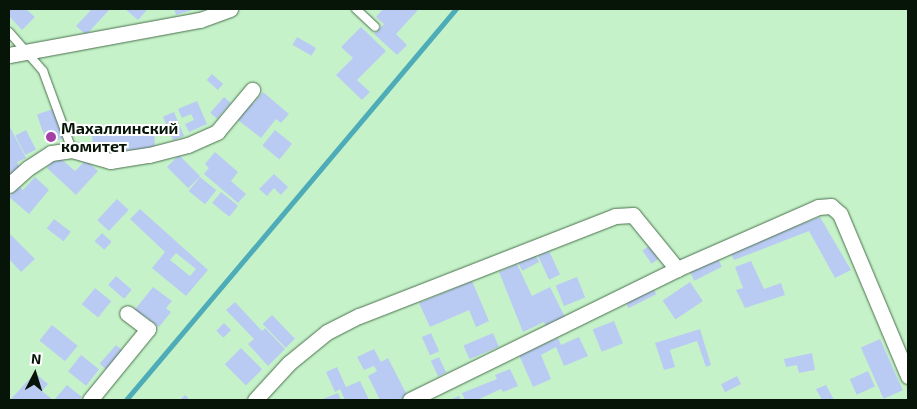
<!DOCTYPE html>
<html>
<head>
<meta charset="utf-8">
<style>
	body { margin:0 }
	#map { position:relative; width:917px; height:409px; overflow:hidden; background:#c6f2c9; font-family:"Exo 2",sans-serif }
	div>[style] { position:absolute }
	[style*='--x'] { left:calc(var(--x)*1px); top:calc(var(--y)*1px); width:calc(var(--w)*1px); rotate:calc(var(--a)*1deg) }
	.stream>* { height:4.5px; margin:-2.25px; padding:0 2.25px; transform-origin:2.25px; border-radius:2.25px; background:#4eacb8 }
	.building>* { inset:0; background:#bacbf3; transform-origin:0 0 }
	.roads { filter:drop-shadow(0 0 1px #49704d) drop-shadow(0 0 1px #49704d) }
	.service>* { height:8px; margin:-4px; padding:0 4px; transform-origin:4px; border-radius:4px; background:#fff }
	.minor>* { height:15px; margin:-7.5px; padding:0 7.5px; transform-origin:7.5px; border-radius:7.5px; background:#fff }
	.dots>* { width:14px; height:14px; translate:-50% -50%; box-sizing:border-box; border:2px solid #fff; border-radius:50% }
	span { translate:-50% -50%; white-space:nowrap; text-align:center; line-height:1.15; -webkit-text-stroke:4px #fff; paint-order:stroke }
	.poi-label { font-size:16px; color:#061507; font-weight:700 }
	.left { translate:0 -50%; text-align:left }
	.frame { position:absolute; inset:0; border:10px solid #061507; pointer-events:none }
	.north { position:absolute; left:10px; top:349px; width:50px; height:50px; -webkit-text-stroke:4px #fff; paint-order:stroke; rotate:5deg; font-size:14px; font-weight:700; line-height:20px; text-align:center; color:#061507 }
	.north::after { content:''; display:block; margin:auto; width:18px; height:22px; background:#061507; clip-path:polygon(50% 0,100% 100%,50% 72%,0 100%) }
</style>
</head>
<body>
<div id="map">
	<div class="stream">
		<div style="--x:126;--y:400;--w:512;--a:-49.84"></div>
	</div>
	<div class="building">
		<div style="clip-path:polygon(9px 9px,26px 9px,35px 17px,22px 30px,9px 16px)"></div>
		<div style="clip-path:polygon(92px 9px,110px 9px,86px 35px,76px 26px)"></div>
		<div style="clip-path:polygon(125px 9px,145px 9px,147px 10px,138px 20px)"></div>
		<div style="clip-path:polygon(174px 9px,195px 9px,176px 15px)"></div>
		<div style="clip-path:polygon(383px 9px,418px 10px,396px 34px,407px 45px,397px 55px,374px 34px,384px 24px,376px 17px)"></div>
		<div style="clip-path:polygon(361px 27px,386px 51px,357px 80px,370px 92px,362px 100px,336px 75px,353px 58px,341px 47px)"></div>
		<div style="left:297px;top:37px;width:22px;height:9px;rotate:30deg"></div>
		<div style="left:212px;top:74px;width:15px;height:8px;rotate:42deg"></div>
		<div style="clip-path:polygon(263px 92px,289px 114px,281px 123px,276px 119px,261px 138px,234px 117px,247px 100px,253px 104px)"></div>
		<div style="left:224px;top:97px;width:9px;height:21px;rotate:41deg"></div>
		<div style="clip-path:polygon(197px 101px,207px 124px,189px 132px,185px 124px,194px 120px,191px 114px,182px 118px,178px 109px)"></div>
		<div style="left:53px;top:109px;width:31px;height:17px;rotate:71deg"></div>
		<div style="left:174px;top:112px;width:26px;height:12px;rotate:67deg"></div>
		<div style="clip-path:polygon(9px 125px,26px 158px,17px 162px,20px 169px,9px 175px)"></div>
		<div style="left:154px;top:129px;width:20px;height:62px;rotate:87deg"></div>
		<div style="left:26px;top:130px;width:22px;height:12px;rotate:63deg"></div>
		<div style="left:275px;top:130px;width:22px;height:20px;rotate:39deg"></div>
		<div style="clip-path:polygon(215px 152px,238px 172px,231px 181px,246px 194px,238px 203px,204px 174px,209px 168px,205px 164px)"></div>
		<div style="left:179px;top:155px;width:30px;height:17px;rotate:45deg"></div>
		<div style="clip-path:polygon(61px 159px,75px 171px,86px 160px,98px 171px,76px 195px,47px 168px,54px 160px)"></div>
		<div style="clip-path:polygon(274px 174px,288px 187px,281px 195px,274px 188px,267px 196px,259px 189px)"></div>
		<div style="clip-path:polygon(35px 177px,49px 190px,29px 214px,9px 197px,18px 186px,23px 190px)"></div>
		<div style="left:200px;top:177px;width:21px;height:18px;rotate:39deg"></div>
		<div style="left:221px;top:192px;width:22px;height:14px;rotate:39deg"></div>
		<div style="left:117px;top:199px;width:16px;height:29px;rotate:43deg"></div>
		<div style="clip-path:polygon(evenodd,140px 209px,208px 270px,186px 296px,152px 268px,165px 252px,130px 219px,140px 209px,176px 253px,196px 269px,190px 276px,170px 260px,176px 253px)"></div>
		<div style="clip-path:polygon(820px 217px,851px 270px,835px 278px,809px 231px,734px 260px,730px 251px)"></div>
		<div style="left:54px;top:219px;width:21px;height:12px;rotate:37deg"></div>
		<div style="clip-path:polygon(9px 233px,35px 259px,21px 272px,9px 259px)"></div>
		<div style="left:102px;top:233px;width:13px;height:11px;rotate:42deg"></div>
		<div style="left:649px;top:246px;width:16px;height:8px;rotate:55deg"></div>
		<div style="left:549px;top:251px;width:26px;height:12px;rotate:65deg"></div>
		<div style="left:535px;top:254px;width:9px;height:19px;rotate:63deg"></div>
		<div style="left:717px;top:257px;width:11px;height:31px;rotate:63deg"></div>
		<div style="clip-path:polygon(751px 261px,764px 289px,781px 283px,785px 295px,745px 308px,736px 290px,743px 288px,735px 267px)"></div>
		<div style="clip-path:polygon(517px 264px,532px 296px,550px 287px,566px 319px,547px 328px,544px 322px,523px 332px,499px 272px)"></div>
		<div style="left:116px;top:276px;width:21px;height:12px;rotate:41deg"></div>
		<div style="left:577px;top:277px;width:22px;height:23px;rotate:68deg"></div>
		<div style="clip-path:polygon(472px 281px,489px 321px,476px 327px,469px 310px,430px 327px,419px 303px)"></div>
		<div style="left:690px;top:282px;width:23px;height:33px;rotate:56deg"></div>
		<div style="clip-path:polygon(153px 287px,172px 301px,166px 308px,171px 312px,159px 327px,145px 316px,142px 321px,132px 313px)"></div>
		<div style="left:95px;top:288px;width:21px;height:21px;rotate:39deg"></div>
		<div style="left:653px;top:288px;width:7px;height:31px;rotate:63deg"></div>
		<div style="clip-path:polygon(235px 302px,262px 331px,265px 328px,285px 349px,268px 366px,248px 344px,254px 339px,226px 310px)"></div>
		<div style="left:272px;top:315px;width:33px;height:13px;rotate:46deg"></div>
		<div style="left:614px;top:321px;width:24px;height:23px;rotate:68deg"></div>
		<div style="left:224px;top:323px;width:10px;height:11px;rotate:45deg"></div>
		<div style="left:52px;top:325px;width:33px;height:20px;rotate:39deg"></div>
		<div style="clip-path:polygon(700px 329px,711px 365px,706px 367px,697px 341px,670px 350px,675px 367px,664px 370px,655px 343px)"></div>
		<div style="left:431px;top:333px;width:20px;height:10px;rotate:66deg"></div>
		<div style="left:493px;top:333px;width:15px;height:32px;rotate:67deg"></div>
		<div style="clip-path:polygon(579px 337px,588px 356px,564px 366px,556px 347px,541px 355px,551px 379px,533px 387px,519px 355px,558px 338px,561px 345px)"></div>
		<div style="left:880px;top:339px;width:56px;height:21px;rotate:66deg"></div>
		<div style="left:116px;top:345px;width:11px;height:25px;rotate:41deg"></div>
		<div style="left:241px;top:348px;width:30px;height:23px;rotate:45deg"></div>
		<div style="clip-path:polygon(374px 349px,381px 362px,388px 358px,408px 397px,401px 400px,380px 400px,368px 376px,377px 371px,374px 366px,364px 370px,357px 357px)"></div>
		<div style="clip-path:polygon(812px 353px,815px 370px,799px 373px,797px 365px,786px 367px,784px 359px)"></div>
		<div style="left:81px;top:355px;width:23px;height:21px;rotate:38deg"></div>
		<div style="left:439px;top:357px;width:17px;height:9px;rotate:65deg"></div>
		<div style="clip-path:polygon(337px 367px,346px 387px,360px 381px,369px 400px,345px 400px,340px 389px,335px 392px,326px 372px)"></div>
		<div style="clip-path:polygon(510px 369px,518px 386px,503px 392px,501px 389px,477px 400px,465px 400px,462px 393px,497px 379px,495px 375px)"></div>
		<div style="left:868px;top:371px;width:17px;height:20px;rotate:66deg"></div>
		<div style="clip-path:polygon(35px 373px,48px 384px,42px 391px,53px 400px,10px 400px)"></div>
		<div style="left:737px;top:376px;width:9px;height:18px;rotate:63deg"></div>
		<div style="clip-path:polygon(67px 385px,82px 397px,79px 400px,54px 400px)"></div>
		<div style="clip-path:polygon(826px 385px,834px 400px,822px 400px,816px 389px)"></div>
		<div style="clip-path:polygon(338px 393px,341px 400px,320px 400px)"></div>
		<div style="clip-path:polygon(185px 395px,190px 400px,180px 400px)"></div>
		<div style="clip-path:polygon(459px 396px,461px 400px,449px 400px)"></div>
	</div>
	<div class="roads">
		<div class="service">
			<div style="--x:356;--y:9;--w:26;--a:43"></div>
			<div style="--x:9;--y:32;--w:52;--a:48.9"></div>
			<div style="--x:43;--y:71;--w:84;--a:69.8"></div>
		</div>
		<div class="minor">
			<div style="--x:9;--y:55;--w:194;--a:-10.4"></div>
			<div style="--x:200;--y:20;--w:32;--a:-20"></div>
			<div style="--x:9;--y:185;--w:25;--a:-42"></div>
			<div style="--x:28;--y:168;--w:27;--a:-33"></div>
			<div style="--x:51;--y:153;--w:21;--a:-8"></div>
			<div style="--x:72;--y:150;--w:40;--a:16"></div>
			<div style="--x:110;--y:161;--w:39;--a:-9"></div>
			<div style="--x:149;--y:155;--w:40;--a:-14.4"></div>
			<div style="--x:188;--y:145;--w:32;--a:-24"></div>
			<div style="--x:217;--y:132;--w:55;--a:-50.2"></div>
			<div style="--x:90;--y:400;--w:92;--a:-50.8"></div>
			<div style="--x:148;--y:329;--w:26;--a:-143"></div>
			<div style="--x:255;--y:400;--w:50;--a:-47.4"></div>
			<div style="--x:289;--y:363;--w:49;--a:-39.2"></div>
			<div style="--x:327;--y:332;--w:36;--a:-27"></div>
			<div style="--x:359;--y:316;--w:275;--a:-21.3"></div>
			<div style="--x:615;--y:216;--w:18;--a:-3"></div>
			<div style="--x:633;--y:215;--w:70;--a:50.8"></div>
			<div style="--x:410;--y:400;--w:297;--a:-26.1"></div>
			<div style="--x:677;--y:269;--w:154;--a:-23.7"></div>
			<div style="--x:818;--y:207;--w:13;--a:-4"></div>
			<div style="--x:831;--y:206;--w:12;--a:42"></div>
			<div style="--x:840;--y:214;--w:176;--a:67.2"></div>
		</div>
	</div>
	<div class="dots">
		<div style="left:51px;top:137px;background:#a541a6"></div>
	</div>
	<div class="poi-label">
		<span class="left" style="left:61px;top:137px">Махаллинский<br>комитет</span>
	</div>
	<div class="frame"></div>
	<div class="north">N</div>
</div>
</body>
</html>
